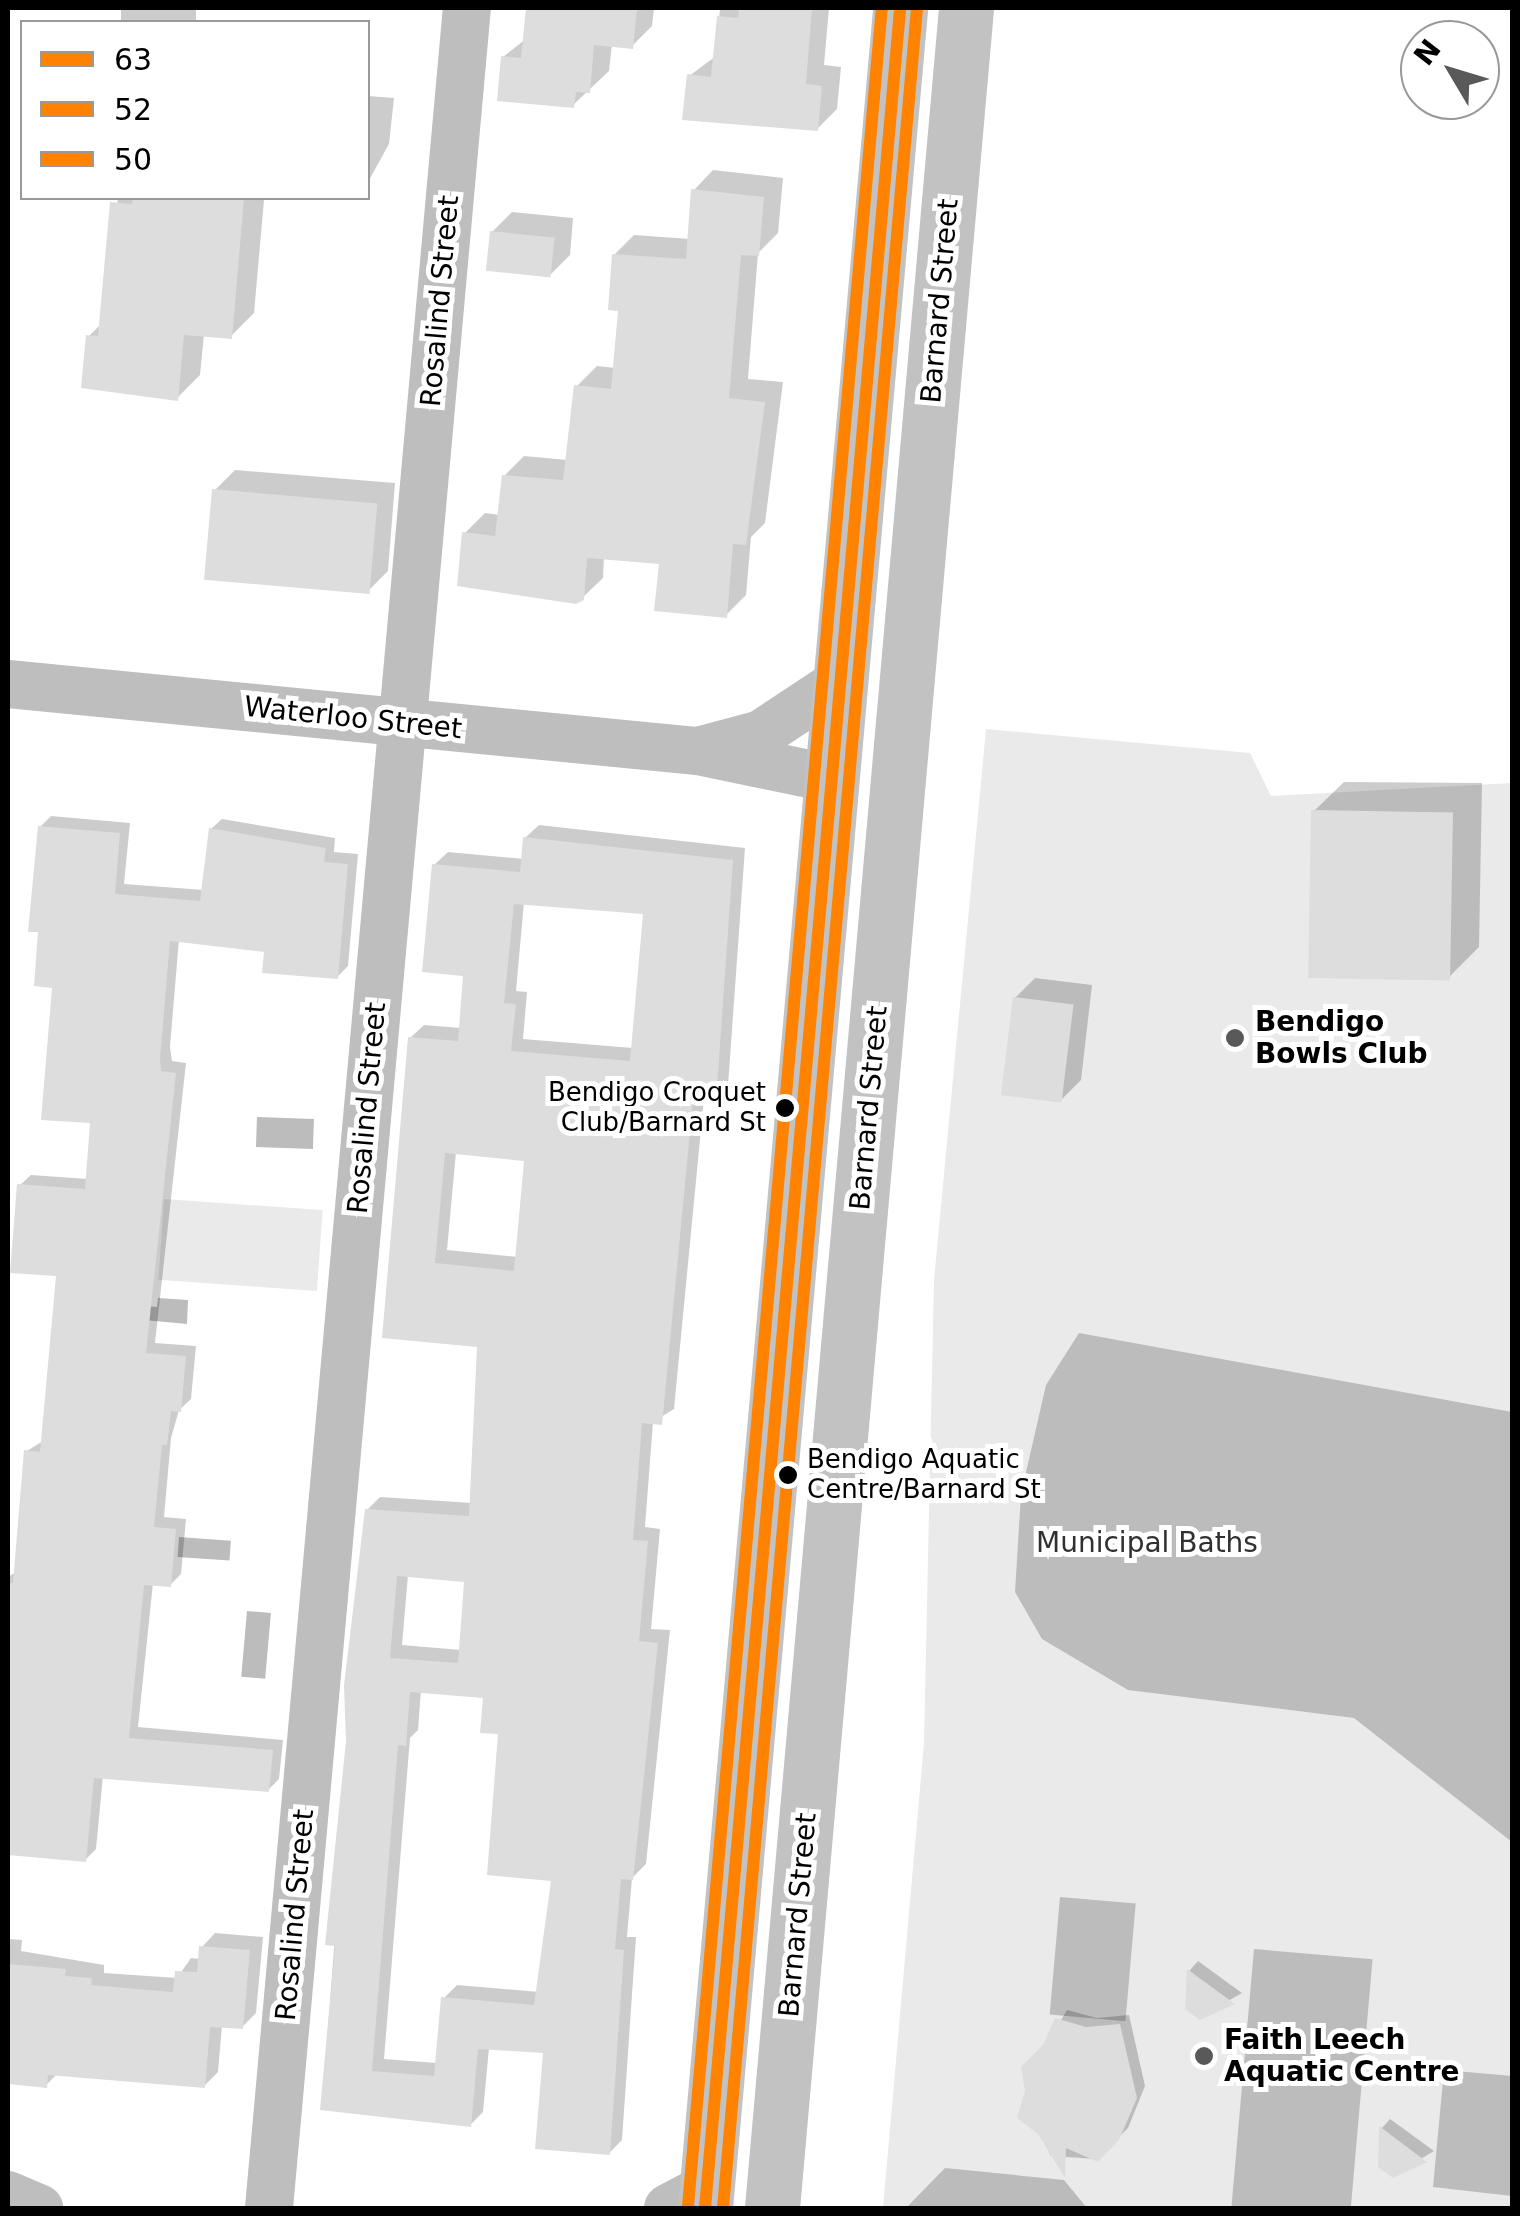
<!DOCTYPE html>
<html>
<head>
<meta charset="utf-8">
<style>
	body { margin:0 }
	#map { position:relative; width:1520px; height:2216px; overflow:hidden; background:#fff; font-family:"DejaVu Sans",sans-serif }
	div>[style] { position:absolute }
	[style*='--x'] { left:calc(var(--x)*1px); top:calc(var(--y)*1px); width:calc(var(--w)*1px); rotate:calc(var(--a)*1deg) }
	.green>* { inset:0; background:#eaeaea; transform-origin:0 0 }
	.water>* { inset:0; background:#bcbcbc; transform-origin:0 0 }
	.shadow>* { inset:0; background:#0003; transform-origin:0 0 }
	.building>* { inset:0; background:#ddd; transform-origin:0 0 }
	.street>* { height:48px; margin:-24px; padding:0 24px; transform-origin:24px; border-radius:24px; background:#bebebe }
	.secondary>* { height:55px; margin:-27.5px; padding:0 27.5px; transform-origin:27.5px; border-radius:27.5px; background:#c2c2c2 }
	.bus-1>* { height:12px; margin:-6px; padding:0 6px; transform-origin:6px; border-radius:6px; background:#ff8200 }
	.bus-2>* { height:12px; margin:-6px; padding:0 6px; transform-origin:6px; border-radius:6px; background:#ff8200 }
	.bus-3>* { height:12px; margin:-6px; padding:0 6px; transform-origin:6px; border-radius:6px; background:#ff8200 }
	.dots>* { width:28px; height:28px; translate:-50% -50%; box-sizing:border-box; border:5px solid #fff; border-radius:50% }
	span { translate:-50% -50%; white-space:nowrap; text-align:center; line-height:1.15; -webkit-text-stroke:10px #fff; paint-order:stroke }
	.bus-label { font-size:26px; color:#000 }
	.right { translate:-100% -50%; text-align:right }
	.left { translate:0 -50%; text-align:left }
	.street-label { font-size:28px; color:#000 }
	.poi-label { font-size:28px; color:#000; font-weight:700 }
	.park-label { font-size:28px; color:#303030 }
	.frame { position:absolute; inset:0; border:10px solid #000; pointer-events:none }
	.legend { position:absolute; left:20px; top:20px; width:350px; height:180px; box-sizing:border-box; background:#fff; border:2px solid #999; margin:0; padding:12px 18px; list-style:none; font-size:30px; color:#000 }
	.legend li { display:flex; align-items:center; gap:20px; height:50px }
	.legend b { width:50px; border:2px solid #999 }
	.north { position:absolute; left:1400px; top:20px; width:100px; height:100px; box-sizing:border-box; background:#fff; border:2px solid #999; border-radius:50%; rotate:308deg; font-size:28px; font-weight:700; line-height:40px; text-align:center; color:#000 }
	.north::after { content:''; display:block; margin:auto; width:35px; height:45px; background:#595959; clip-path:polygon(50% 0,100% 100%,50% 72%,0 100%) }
</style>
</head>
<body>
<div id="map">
	<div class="green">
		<div style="clip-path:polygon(986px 729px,1250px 753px,1271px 796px,1512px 783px,1512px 2208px,883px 2208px,924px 1743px,934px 1280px)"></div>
		<div style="left:164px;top:1199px;width:159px;height:81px;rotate:4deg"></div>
	</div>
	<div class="water">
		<div style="left:257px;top:1117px;width:57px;height:30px;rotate:2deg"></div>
		<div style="clip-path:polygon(158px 1298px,188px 1300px,187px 1324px,90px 1315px,91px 1301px,157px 1307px)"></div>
		<div style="clip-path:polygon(1079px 1333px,1512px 1412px,1512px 1842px,1354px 1718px,1128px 1690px,1042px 1639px,1015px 1592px,1021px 1494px,1046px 1385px)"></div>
		<div style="left:179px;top:1537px;width:52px;height:20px;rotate:4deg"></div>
		<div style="left:247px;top:1611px;width:24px;height:66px;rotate:5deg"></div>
		<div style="left:1060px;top:1897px;width:76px;height:118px;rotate:5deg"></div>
		<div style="left:1254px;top:1949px;width:119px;height:260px;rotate:5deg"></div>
		<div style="clip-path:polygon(1444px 2070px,1512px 2076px,1512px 2196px,1433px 2187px)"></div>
	</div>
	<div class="shadow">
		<div style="left:121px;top:8px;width:75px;height:14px"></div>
		<div style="clip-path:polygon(532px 8px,654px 8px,652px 26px,632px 46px,612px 44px,609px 71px,573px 105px,503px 57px,527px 38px)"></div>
		<div style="clip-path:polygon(720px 8px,829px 8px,824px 65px,841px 67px,837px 109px,817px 129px,689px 76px,716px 56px)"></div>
		<div style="clip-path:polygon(368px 96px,394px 98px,389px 144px,368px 182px)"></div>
		<div style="clip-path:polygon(713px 170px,783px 178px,778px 233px,758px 253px,748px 379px,783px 382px,765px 523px,751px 537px,746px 595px,726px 615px,662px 562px,604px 557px,603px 578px,582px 598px,465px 533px,485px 513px,500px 515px,504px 476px,524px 456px,568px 460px,577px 386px,597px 366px,616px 368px,620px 309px,614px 255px,634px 235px,690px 239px,694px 190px)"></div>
		<div style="clip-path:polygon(118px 198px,264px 200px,254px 313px,231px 336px,204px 334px,200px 375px,177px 398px,89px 336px,102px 323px)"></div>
		<div style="clip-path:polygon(512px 212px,573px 218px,570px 255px,550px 275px,492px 232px)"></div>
		<div style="clip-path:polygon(235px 470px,395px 483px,388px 571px,368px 591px,215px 490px)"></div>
		<div style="clip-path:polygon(1344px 782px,1482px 783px,1479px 947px,1450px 976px,1314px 811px)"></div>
		<div style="clip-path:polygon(51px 816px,130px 823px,124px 884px,204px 890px,211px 829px,222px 819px,335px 838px,334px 852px,358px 854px,348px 966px,337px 977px,267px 950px,179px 939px,170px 1047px,172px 1061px,186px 1063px,155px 1343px,196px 1346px,191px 1399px,179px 1410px,171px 1438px,164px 1517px,186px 1519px,181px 1574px,170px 1585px,153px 1583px,138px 1727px,283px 1740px,279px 1779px,268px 1790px,103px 1776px,96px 1849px,85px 1860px,8px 1852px,8px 1577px,16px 1572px,27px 1451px,43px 1441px,58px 1274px,20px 1185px,31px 1175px,88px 1179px,92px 1121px,54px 985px,40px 827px)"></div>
		<div style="clip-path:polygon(evenodd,539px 825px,745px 848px,728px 1086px,715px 1099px,704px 1098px,674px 1409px,653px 1422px,645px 1527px,660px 1529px,651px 1629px,670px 1630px,646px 1864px,632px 1878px,627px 1937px,636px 1937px,622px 2140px,609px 2153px,546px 2050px,489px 2048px,483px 2112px,470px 2125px,322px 2108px,367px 1510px,380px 1497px,472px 1503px,480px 1345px,384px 1336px,410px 1038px,424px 1025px,461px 1028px,466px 974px,434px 865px,448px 852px,524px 859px,525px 838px,539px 825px,524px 902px,646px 912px,633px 1048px,523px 1039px,527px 992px,516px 991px,524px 902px,539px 825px,456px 1152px,527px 1159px,518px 1257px,447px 1250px,456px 1152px,539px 825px,408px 1575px,467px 1580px,461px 1650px,402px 1645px,408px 1575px,539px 825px,421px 1690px,486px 1696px,554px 1879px,539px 1992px,457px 1985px,444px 1998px,437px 2063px,384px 2059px,410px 1738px,418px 1730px,421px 1690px)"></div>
		<div style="clip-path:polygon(1035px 978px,1092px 985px,1081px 1080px,1061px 1100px,1015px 998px)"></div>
		<div style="clip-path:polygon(215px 1933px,263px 1937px,256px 2013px,242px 2027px,222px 2025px,218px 2072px,204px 2086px,57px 2074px,46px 2085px,8px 2082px,8px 1939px,22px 1940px,21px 1951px,104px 1965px,104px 1973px,177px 1978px,191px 1958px,200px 1959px,202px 1947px)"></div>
		<div style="clip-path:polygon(1198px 1961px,1242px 1993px,1200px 2017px,1187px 2007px,1190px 1970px)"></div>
		<div style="clip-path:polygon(1067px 2010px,1097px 2018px,1129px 2015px,1145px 2086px,1128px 2128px,1097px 2159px,1051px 2156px,1040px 2133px,1045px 2047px)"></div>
		<div style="clip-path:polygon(1390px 2119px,1434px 2151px,1394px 2175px,1381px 2166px,1382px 2128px)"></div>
		<div style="clip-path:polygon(945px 2168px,1064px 2180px,1087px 2208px,906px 2208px)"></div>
	</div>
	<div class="building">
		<div style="clip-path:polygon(526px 8px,637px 8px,633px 49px,594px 45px,590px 93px,576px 92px,574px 108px,497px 101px,501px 56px,521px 58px)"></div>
		<div style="clip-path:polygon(739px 8px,812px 8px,806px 84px,822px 86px,818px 131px,682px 120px,687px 74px,711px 77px,717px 16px,738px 18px)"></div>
		<div style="clip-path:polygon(691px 189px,764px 197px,759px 256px,741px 255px,729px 398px,765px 402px,746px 545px,733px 544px,727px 618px,654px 611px,659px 564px,587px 558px,584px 600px,576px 604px,457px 586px,462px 532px,495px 536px,502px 475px,563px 480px,574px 385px,611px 389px,618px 311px,608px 310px,612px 254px,686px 259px)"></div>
		<div style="clip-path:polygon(133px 198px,244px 198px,232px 339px,184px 335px,178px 401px,81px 388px,86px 335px,98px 336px,110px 202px,132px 204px)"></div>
		<div style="left:490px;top:231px;width:65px;height:40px;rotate:6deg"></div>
		<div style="left:212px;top:489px;width:166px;height:91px;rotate:5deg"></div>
		<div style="left:1311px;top:810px;width:142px;height:168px;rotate:1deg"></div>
		<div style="clip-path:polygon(38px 826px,120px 833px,115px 894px,200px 901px,209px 828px,326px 848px,324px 862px,348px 864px,338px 979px,262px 973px,264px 952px,170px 941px,160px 1059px,161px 1071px,176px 1073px,146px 1353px,186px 1356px,181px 1412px,171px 1411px,167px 1445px,162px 1445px,154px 1527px,176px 1529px,171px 1587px,144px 1585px,129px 1738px,273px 1750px,269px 1792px,94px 1778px,86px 1862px,8px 1855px,8px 1582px,13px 1583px,24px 1450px,40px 1452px,56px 1276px,10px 1273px,17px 1184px,85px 1189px,90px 1123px,41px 1120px,52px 988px,34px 986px,38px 932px,28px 932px)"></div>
		<div style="clip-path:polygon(evenodd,523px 837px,733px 860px,716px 1102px,693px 1100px,662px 1425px,642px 1423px,633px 1540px,648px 1541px,639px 1641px,658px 1643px,633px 1880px,621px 1879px,615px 1949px,624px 1950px,610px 2155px,535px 2149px,543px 2053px,478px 2049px,471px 2127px,320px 2110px,335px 1946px,325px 1945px,346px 1741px,344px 1686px,365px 1509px,469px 1516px,477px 1347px,382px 1338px,408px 1037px,458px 1041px,463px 976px,422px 972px,432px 864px,520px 872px,523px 837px,514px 904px,643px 914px,630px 1061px,511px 1051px,516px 1004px,504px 1003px,514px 904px,523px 837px,445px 1153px,524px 1161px,514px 1271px,435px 1263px,445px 1153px,523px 837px,397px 1576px,464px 1582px,458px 1663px,390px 1658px,397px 1576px,523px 837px,410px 1692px,483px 1698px,480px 1733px,498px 1734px,487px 1875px,551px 1881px,534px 2005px,441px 1997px,434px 2076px,372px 2071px,398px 1745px,406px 1746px,410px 1692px)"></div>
		<div style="left:1013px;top:997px;width:61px;height:99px;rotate:7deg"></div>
		<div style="clip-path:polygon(199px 1946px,250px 1950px,243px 2029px,210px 2027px,205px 2088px,48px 2075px,47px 2088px,8px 2084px,8px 1964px,66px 1969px,65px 1976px,92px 1978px,91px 1985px,173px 1992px,175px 1971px,197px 1972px)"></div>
		<div style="clip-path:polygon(1187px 1969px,1235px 2004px,1200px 2020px,1185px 2009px)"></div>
		<div style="clip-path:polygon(1055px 2018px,1086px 2027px,1120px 2024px,1137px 2098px,1119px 2140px,1098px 2162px,1066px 2148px,1065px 2178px,1038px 2134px,1017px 2118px,1025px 2091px,1021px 2067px,1043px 2045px)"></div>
		<div style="clip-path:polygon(1379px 2126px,1427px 2162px,1393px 2178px,1378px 2167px)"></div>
	</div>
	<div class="street">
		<div style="--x:8;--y:684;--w:693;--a:5.55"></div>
		<div style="--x:698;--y:751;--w:138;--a:11.7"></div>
		<div style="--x:698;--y:751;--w:65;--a:-15.1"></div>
		<div style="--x:761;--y:734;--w:96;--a:-33.5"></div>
		<div style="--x:8;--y:2195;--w:34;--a:23"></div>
		<div style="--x:269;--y:2208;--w:2209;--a:-84.86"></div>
		<div style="--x:668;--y:2208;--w:43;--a:-27.8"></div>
	</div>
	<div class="secondary">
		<div style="--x:705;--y:2208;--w:2209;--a:-84.93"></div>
		<div style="--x:772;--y:2208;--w:2209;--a:-84.96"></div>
	</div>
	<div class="bus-1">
		<div style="--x:705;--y:2208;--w:2209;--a:-84.93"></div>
	</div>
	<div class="bus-2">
		<div style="--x:723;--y:2208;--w:2207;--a:-84.96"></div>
	</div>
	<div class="bus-3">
		<div style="--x:688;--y:2206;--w:2207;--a:-84.96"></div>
	</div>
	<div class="dots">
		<div style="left:1235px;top:1038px;background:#595959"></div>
		<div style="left:785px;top:1108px;background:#000"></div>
		<div style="left:788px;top:1475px;background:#000"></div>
		<div style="left:1204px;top:2056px;background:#595959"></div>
	</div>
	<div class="bus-label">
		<span class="right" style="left:766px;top:1108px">Bendigo Croquet<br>Club/Barnard St</span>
		<span class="left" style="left:807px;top:1475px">Bendigo Aquatic<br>Centre/Barnard St</span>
	</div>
	<div class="street-label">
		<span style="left:440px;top:301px;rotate:-85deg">Rosalind Street</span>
		<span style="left:940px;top:301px;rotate:-85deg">Barnard Street</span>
		<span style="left:353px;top:718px;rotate:6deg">Waterloo Street</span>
		<span style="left:367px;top:1108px;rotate:-85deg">Rosalind Street</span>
		<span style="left:869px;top:1108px;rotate:-85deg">Barnard Street</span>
		<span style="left:295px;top:1915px;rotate:-85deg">Rosalind Street</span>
		<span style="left:798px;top:1915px;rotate:-85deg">Barnard Street</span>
	</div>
	<div class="poi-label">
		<span class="left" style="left:1255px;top:1038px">Bendigo<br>Bowls Club</span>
		<span class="left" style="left:1224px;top:2056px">Faith Leech<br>Aquatic Centre</span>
	</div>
	<div class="park-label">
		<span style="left:1147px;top:1543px">Municipal Baths</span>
	</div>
	<div class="frame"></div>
	<ul class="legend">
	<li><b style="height:12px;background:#ff8200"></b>63</li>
	<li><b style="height:12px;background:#ff8200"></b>52</li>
	<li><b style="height:12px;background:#ff8200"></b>50</li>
	</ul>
	<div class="north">N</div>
</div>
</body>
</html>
